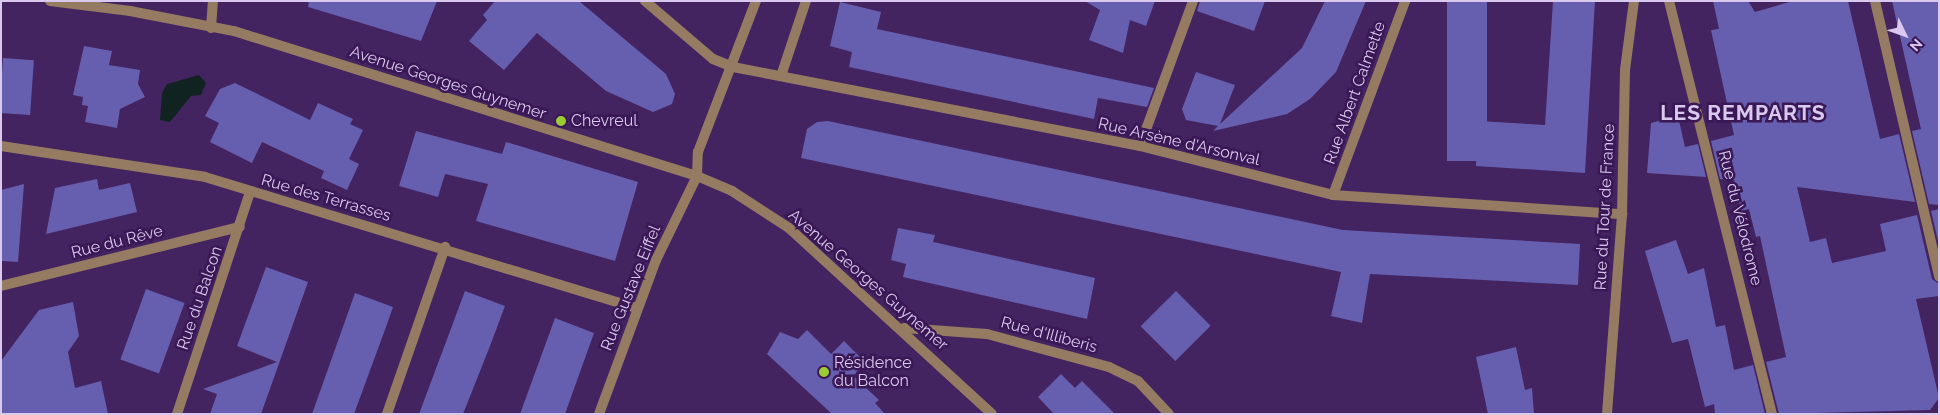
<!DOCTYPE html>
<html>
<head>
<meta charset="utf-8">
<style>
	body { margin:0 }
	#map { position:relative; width:1940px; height:415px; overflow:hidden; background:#442361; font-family:Raleway,sans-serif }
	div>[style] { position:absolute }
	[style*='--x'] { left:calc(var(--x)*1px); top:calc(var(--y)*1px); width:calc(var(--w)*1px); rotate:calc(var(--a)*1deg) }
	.water>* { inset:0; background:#112321 }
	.building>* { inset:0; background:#665eae; transform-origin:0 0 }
	.minor>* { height:10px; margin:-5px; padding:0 5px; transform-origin:5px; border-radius:5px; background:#957b62 }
	.tertiary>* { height:10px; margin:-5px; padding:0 5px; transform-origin:5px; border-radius:5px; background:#957b62 }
	.dots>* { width:14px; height:14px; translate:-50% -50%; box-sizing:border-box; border:2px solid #3a1856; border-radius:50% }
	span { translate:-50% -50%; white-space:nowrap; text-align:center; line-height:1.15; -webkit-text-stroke:5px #3a1856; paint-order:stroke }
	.street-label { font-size:16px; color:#dac9ee }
	.poi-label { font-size:16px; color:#dac9ee }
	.left { translate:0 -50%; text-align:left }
	.district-label { font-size:21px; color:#dac9ee; font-weight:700; letter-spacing:1px }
	.frame { position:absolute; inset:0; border:2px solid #dac9ee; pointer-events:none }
	.north { position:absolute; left:1880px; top:10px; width:50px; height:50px; -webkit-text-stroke:4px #3a1856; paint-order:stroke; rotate:132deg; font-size:14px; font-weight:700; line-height:20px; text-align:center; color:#dac9ee }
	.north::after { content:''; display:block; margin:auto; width:18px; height:22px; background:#dac9ee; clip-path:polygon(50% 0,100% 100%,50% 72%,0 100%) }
</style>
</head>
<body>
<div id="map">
	<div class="water">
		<div style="clip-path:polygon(199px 75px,206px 83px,201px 95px,191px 96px,170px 122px,160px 120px,162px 93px,167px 84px)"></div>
	</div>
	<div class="building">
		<div style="clip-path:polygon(309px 1px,437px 1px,421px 41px,308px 7px)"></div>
		<div style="clip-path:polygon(495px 1px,579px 1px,666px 74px,675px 94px,672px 104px,653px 112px,606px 91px,537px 33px,504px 70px,469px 41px,487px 20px,483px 15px)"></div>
		<div style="clip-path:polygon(1085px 1px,1155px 1px,1146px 26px,1130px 20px,1123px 53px,1089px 40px,1100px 10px)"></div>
		<div style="clip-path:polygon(1200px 1px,1265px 1px,1254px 31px,1197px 11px)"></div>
		<div style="clip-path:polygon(1325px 1px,1366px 1px,1336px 72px,1310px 99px,1287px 114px,1213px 131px,1218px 126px,1186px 120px,1182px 109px,1196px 72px,1235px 85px,1220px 124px,1302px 48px)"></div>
		<div style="left:1447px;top:1px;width:40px;height:160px"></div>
		<div style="clip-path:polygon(1553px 1px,1595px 1px,1585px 173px,1476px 166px,1478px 121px,1545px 125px)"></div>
		<div style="clip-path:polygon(1713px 1px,1748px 1px,1755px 12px,1793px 1px,1848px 1px,1880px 139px,1899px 134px,1915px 202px,1797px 187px,1810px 242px,1826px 238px,1832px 263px,1886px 251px,1880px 224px,1917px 215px,1932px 279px,1939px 284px,1939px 296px,1916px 299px,1939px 398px,1930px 410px,1779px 414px,1766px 362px,1786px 357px,1760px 236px,1756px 237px,1749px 209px,1741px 211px,1734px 180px,1720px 179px,1711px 141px,1734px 135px,1711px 30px,1719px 29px)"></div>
		<div style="clip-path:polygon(1892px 1px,1939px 1px,1939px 205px,1929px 204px,1912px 131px,1921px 129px)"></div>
		<div style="clip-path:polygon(840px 2px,881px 12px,877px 29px,1154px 88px,1147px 107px,1098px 98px,1094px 119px,849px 67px,852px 52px,830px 46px)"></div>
		<div style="clip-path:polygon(84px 46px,112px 51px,109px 65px,140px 70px,138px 84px,145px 97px,120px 109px,117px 128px,85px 122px,88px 106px,82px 105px,83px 97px,73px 95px)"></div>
		<div style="left:3px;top:58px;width:31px;height:55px;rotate:4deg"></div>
		<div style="clip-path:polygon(235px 83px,310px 120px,318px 103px,353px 119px,350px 124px,363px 130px,349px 159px,359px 164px,347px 190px,321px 178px,324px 171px,262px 142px,252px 163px,210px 142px,219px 123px,205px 116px,220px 89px)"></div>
		<div style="clip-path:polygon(1678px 116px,1685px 147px,1698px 144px,1706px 177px,1647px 173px,1651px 123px)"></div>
		<div style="clip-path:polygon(828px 121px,1343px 230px,1580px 244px,1578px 285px,1370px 274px,1362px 323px,1331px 316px,1341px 272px,801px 158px,807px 129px,817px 122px)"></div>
		<div style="clip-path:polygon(416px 131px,502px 154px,506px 142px,638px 182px,615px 261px,476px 221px,488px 184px,445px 174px,438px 197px,399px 186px)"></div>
		<div style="clip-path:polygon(97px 179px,99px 190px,130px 183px,137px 212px,46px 234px,55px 188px)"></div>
		<div style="clip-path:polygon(24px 184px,18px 262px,1px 261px,1px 190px)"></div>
		<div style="clip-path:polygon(1939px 209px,1939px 245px,1931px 211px)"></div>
		<div style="clip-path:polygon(898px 228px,935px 235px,933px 242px,1095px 278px,1087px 319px,903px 277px,906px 264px,891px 260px)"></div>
		<div style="clip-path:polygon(1676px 240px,1688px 274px,1704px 268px,1716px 327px,1725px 325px,1734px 370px,1753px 365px,1765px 414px,1715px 414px,1714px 404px,1705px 407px,1688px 339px,1672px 343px,1645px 251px)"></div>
		<div style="clip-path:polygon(266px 267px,308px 282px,261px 414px,210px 414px,217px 394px,203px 389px,277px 362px,237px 346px)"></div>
		<div style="left:146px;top:289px;width:41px;height:75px;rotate:20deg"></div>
		<div style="clip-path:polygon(465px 291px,505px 306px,490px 346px,463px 414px,419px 414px)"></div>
		<div style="left:1176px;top:291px;width:49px;height:50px;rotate:45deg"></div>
		<div style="clip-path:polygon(355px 293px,393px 307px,386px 327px,354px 414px,312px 414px)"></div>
		<div style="clip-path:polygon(73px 302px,79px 336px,68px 352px,75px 388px,101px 381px,108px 414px,1px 414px,1px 361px,39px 310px)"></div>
		<div style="clip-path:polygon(555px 318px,594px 333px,565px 414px,520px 414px)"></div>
		<div style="clip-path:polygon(807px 330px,831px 354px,844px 341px,866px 363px,853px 376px,879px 400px,875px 403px,885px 414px,832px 414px,767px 354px,780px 332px,798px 339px)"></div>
		<div style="clip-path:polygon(1516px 347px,1525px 390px,1532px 388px,1534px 414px,1488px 414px,1476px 357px)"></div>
		<div style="clip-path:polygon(1061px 374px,1075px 388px,1082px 381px,1115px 414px,1054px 414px,1038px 397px)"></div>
	</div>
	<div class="minor">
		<div style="--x:645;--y:1;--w:89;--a:40.5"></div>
		<div style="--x:713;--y:59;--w:22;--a:22"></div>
		<div style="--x:733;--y:67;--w:415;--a:11"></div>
		<div style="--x:1140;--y:146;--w:199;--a:14.2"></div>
		<div style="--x:1333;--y:195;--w:290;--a:3.8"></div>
		<div style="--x:1669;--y:1;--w:426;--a:76"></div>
		<div style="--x:1875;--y:1;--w:283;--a:76.9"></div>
		<div style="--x:211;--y:28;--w:27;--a:-86"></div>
		<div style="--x:781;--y:76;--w:79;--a:-71.6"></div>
		<div style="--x:1;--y:146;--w:206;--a:8.6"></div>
		<div style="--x:205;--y:177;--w:450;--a:16.9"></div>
		<div style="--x:1140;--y:146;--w:154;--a:-69.9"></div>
		<div style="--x:1333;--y:195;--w:207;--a:-69.6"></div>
		<div style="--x:1;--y:286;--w:246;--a:-13.9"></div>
		<div style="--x:904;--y:328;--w:83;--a:4.1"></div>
		<div style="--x:987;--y:334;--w:126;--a:15.1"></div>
		<div style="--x:1109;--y:367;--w:32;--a:26"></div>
		<div style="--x:1138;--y:381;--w:45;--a:46.8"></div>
		<div style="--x:177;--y:414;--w:234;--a:-71.8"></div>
		<div style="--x:387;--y:414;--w:177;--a:-70.8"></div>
		<div style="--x:599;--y:414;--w:164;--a:-69.7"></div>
		<div style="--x:656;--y:260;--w:93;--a:-64"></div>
		<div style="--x:697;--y:176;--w:24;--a:-88"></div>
		<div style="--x:698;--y:152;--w:162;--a:-69"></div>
		<div style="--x:1607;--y:414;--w:201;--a:-85.7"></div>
		<div style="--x:1622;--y:214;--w:144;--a:-88.8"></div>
		<div style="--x:1625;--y:70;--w:70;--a:-82.6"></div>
	</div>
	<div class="tertiary">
		<div style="--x:50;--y:1;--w:81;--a:7.1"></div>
		<div style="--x:130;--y:11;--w:106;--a:10.9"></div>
		<div style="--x:234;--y:31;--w:485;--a:17.4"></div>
		<div style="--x:697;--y:176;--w:38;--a:23"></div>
		<div style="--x:732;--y:191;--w:68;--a:33"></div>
		<div style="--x:789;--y:228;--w:275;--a:42.5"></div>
	</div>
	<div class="dots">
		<div style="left:561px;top:121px;background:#9bcb33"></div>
		<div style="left:824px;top:372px;background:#9bcb33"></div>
	</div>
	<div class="street-label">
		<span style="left:448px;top:83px;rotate:18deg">Avenue Georges Guynemer</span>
		<span style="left:1355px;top:93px;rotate:-70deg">Rue Albert Calmette</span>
		<span style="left:1179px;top:142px;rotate:13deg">Rue Arsène d'Arsonval</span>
		<span style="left:326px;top:198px;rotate:16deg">Rue des Terrasses</span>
		<span style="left:1605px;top:207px;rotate:-87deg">Rue du Tour de France</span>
		<span style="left:1740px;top:218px;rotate:76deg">Rue du Vélodrome</span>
		<span style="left:117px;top:242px;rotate:-14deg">Rue du Rêve</span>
		<span style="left:868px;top:280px;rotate:41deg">Avenue Georges Guynemer</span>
		<span style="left:631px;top:288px;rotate:-68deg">Rue Gustave Eiffel</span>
		<span style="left:200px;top:298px;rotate:-71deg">Rue du Balcon</span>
		<span style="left:1049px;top:335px;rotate:15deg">Rue d'Illiberis</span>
	</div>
	<div class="poi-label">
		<span class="left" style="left:571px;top:121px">Chevreul</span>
		<span class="left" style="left:834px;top:372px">Résidence<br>du Balcon</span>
	</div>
	<div class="district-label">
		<span style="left:1743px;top:113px">LES REMPARTS</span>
	</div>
	<div class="frame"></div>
	<div class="north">N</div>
</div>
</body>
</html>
